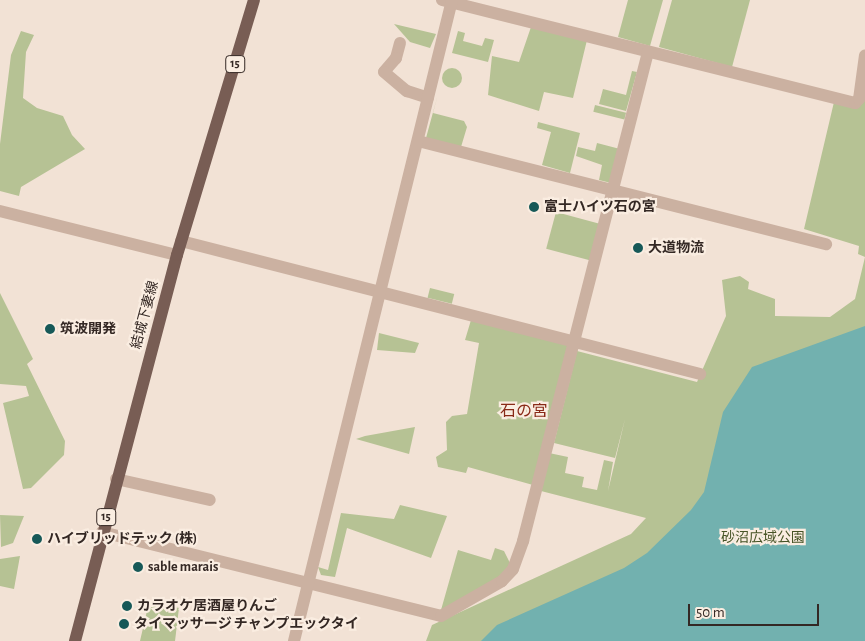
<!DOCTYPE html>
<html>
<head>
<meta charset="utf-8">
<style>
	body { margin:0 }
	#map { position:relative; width:865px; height:641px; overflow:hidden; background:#f2e2d5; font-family:"Alegreya Sans","Noto Sans JP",sans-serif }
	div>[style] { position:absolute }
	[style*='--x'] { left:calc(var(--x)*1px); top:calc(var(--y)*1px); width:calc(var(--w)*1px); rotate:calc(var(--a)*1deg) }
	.green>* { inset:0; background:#b6c294; transform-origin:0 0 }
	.round { border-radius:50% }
	.water>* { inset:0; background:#72b1af }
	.minor>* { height:12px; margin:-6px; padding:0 6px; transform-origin:6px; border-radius:6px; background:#cbb1a1 }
	.major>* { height:12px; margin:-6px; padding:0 6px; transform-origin:6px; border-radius:6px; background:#785d54 }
	.dots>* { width:14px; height:14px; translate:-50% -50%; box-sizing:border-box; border:2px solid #faede1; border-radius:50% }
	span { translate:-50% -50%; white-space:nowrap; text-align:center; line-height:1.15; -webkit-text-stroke:4.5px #faede1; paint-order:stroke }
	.shield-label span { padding:1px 4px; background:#faede1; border:1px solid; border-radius:4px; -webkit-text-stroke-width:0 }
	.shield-label { font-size:12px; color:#342824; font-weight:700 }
	.poi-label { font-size:14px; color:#342824; font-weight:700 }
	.left { translate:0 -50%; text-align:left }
	.street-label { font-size:14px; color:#342824 }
	.park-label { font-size:14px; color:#475426 }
	.quarter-label { font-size:16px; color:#892a17 }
	.scale { position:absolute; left:688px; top:604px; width:131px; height:22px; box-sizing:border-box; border:2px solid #342824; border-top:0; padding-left:6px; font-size:15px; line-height:18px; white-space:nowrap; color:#342824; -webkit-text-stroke:4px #faede1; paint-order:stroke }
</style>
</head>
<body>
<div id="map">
	<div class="green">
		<div style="clip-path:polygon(628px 0,663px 0,650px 46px,618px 37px)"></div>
		<div style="clip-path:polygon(672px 0,750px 0,732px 67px,659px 47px)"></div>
		<div style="clip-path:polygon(394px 24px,436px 34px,430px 48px,410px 42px)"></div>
		<div style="clip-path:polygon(531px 27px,587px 40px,573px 98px,544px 92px,539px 111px,488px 95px,492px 56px,519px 62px)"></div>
		<div style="clip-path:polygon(21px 31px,34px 35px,26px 52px,23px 98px,37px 108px,63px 116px,72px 135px,85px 149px,21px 187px,19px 196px,0 191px,0 144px,11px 55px)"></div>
		<div style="clip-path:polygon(458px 31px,465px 33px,463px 41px,482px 46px,485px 38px,494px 40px,488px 62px,452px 53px)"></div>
		<div class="round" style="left:442px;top:68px;width:20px;height:20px"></div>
		<div style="clip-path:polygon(632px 71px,637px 72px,626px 111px,599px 104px,603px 89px,626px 95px)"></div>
		<div style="clip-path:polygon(865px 81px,865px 641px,426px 641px,432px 625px,631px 534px,646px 518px,541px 491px,549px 453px,568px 457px,565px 473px,584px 477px,582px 487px,597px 490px,604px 460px,613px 462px,608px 491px,625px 419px,615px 458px,554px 443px,577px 351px,697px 382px,726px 316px,722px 280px,740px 276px,749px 282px,748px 289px,775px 299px,775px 316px,830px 317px,855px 299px,865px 257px,858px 254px,859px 246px,804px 229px,834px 102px,854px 105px)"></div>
		<div style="clip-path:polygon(438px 94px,433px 113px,464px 121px,467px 127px,461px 147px,426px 138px)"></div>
		<div style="left:595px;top:105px;width:32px;height:7px;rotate:14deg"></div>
		<div style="clip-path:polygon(538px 122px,580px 133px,570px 173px,542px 165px,551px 132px,537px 128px)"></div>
		<div style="clip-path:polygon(597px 143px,620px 149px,611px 183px,599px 180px,602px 165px,576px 156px,578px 147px,595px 151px)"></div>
		<div style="left:556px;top:212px;width:47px;height:38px;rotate:15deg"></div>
		<div style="left:430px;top:288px;width:25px;height:10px;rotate:14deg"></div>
		<div style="clip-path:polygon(0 293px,33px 359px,27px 364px,65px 441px,64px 455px,31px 488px,23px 489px,3px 403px,29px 396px,26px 386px,0 384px)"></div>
		<div style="clip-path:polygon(471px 320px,569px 345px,533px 485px,468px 467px,466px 473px,438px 467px,436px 457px,447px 450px,446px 422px,452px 416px,467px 414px,479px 343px,465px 340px)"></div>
		<div style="clip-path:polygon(379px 333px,419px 343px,415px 353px,377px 350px)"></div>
		<div style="clip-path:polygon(415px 427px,409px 454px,356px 439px,365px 436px)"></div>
		<div style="clip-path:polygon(400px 505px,447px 516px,431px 558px,347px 528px,335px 577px,321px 575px,318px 567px,328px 570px,341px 513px,394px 519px)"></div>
		<div style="clip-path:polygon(0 515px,24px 516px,13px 543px,1px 547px)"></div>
		<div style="clip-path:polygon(495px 548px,504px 551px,511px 565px,504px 577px,441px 610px,458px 550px,491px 560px)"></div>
		<div style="clip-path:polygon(20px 556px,14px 589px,0 586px,0 559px)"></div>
		<div style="clip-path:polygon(149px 602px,179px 608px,175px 641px,140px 641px)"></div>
	</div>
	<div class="water">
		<div style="clip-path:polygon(865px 326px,865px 641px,481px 641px,497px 625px,624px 568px,647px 553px,691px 510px,704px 492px,723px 412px,752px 367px)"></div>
	</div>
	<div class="minor">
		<div style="--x:442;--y:0;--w:426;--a:14"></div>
		<div style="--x:855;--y:103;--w:6;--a:-45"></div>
		<div style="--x:859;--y:99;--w:44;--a:-82.2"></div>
		<div style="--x:400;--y:43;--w:16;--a:105"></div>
		<div style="--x:396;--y:58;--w:18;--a:131"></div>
		<div style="--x:384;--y:72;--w:30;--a:40"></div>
		<div style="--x:407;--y:91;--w:22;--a:18"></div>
		<div style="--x:418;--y:141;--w:421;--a:14.2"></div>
		<div style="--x:0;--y:211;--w:182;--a:14"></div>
		<div style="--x:181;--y:241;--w:536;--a:14.37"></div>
		<div style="--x:116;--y:479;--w:96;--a:12.6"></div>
		<div style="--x:102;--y:532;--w:349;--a:13.9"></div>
		<div style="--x:441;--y:616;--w:70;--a:-29.8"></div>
		<div style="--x:502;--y:581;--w:16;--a:-47"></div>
		<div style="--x:513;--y:569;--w:30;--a:-70"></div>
		<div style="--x:523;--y:541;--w:505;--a:-75.66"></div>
		<div style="--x:294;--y:641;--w:660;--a:-76.15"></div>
	</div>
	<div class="major">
		<div style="--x:75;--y:641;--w:399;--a:-75.2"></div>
		<div style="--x:177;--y:255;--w:266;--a:-73.2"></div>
	</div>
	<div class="dots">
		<div style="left:534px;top:207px;background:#175958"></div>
		<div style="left:638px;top:248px;background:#175958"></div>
		<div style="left:50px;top:329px;background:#175958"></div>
		<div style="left:37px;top:539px;background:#175958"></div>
		<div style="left:138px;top:567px;background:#175958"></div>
		<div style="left:127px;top:606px;background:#175958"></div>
		<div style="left:124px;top:624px;background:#175958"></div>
	</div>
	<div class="shield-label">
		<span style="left:235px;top:64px">15</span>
		<span style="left:106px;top:517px">15</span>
	</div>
	<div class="poi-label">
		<span class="left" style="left:544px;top:207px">富士ハイツ石の宮</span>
		<span class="left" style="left:648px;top:248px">大道物流</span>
		<span class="left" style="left:60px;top:329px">筑波開発</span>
		<span class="left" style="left:47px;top:539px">ハイブリッドテック (株)</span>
		<span class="left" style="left:148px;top:567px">sable marais</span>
		<span class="left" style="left:137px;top:606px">カラオケ居酒屋りんご</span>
		<span class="left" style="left:134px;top:624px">タイマッサージ チャンプエックタイ</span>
	</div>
	<div class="street-label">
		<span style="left:145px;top:315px;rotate:-75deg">結城下妻線</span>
	</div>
	<div class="park-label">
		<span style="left:763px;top:538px">砂沼広域公園</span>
	</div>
	<div class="quarter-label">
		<span style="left:524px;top:411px">石の宮</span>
	</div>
	<div class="scale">50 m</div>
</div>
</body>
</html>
